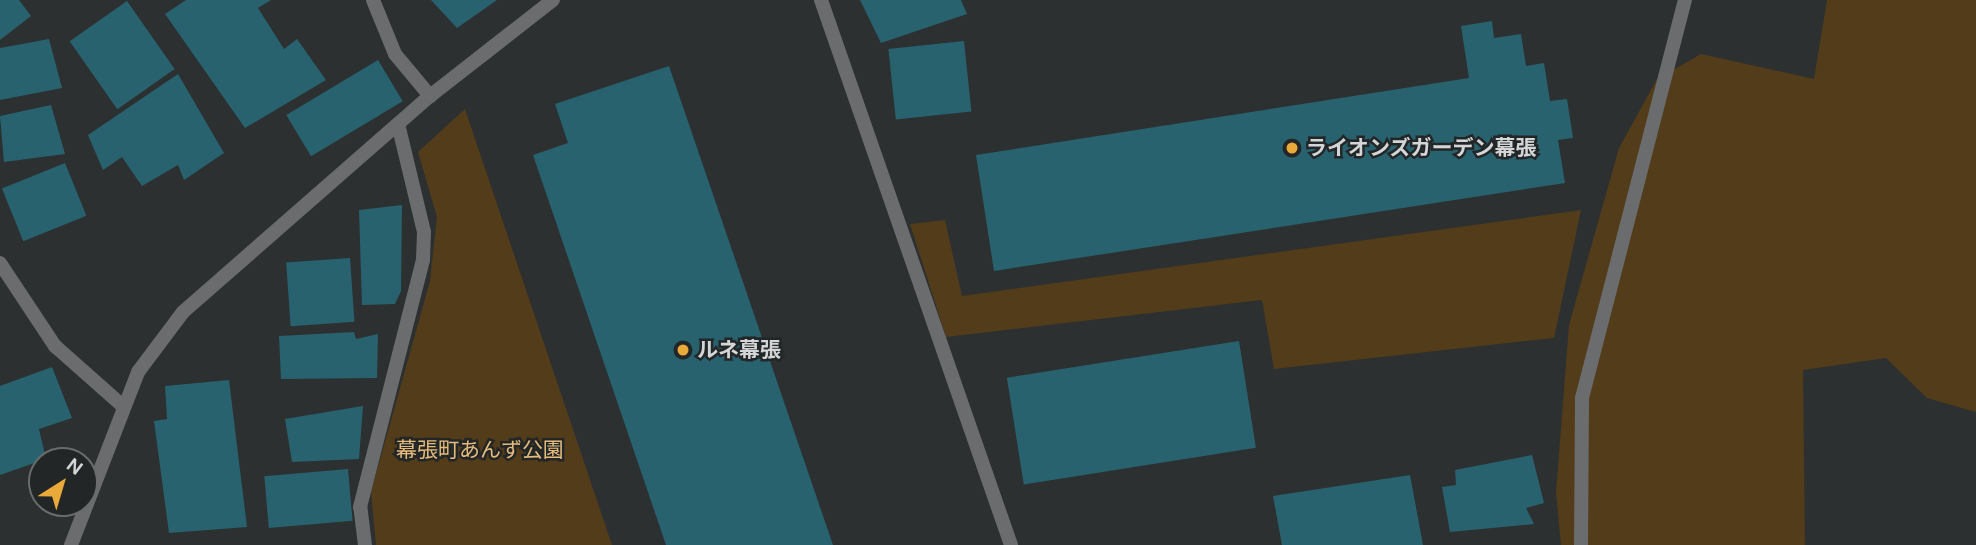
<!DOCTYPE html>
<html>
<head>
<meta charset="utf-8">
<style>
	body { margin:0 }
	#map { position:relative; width:1976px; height:545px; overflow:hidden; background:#2c3031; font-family:"DM Sans","Noto Sans JP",sans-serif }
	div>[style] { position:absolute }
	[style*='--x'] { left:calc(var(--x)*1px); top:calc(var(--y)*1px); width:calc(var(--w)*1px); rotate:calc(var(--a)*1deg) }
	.green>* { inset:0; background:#523c1a }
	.building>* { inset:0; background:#28626f; transform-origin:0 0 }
	.service>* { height:14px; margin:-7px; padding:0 7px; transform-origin:7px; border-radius:7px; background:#6a6c6d }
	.minor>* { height:14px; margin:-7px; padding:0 7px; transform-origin:7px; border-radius:7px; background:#6a6c6d }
	.dots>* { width:19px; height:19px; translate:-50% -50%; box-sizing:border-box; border:4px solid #222627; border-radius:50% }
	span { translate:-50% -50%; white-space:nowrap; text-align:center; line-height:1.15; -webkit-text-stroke:5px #222627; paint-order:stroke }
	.poi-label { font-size:21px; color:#d3d5d6; font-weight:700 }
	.left { translate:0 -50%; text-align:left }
	.park-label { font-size:21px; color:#e5bb7c }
	.north { position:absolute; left:28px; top:447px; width:70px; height:70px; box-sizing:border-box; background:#222627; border:2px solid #696c6d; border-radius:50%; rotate:37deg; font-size:19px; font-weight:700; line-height:28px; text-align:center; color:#d3d5d6 }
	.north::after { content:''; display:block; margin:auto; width:24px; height:32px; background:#eaaa39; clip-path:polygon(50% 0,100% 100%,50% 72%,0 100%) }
</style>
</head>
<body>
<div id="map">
	<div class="green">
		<div style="clip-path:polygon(1827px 0,1976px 0,1976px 412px,1927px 398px,1886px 358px,1803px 370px,1805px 545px,1561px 545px,1556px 492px,1569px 325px,1619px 148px,1657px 79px,1701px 54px,1814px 79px)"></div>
		<div style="clip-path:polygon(465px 109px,612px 545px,376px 545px,371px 492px,430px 281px,437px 217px,418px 152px)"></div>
		<div style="clip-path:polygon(1581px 210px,1554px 338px,1274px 369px,1262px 300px,946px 337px,910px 224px,945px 220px,962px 296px)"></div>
	</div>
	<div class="building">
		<div style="clip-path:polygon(0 0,19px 0,31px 16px,0 40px)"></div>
		<div style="clip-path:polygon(186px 0,271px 0,258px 8px,284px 49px,297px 39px,326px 80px,245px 128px,165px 14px)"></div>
		<div style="clip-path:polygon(431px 0,497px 0,457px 28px)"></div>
		<div style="clip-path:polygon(860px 0,961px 0,967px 14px,881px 43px)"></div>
		<div style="left:127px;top:1px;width:83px;height:70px;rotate:55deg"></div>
		<div style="clip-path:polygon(1492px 21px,1494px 38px,1521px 34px,1526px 66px,1544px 63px,1550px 101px,1567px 99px,1573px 138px,1558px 140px,1565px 183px,994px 271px,976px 155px,1469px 78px,1461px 26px)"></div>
		<div style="clip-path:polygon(49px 39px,62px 88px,0 100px,0 48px)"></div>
		<div style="left:964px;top:41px;width:71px;height:76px;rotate:84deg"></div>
		<div style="left:378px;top:60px;width:48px;height:107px;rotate:59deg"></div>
		<div style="clip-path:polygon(669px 66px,833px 545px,666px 545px,533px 155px,568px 143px,555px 104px)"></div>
		<div style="clip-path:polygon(178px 74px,224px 153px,184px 180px,178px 165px,142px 186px,122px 157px,103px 170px,88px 135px)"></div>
		<div style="clip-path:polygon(51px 105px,65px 154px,4px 162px,0 116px)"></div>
		<div style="left:65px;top:163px;width:57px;height:68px;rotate:68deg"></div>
		<div style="clip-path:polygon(402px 205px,401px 291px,395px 304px,362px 305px,359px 210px)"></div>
		<div style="left:350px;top:258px;width:64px;height:64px;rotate:86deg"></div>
		<div style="clip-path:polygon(354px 332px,356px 339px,378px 334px,377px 378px,281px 379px,279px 336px)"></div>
		<div style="left:1239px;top:341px;width:108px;height:235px;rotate:81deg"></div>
		<div style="clip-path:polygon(52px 367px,72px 418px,39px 429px,46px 459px,0 475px,0 386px)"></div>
		<div style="clip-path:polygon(229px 380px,247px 527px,169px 533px,154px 421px,167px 419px,165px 386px)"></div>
		<div style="clip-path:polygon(363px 406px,359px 459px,292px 462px,285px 419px)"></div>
		<div style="clip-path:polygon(1532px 455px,1544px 503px,1526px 508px,1534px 524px,1450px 532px,1442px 487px,1456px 485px,1455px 470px)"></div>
		<div style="left:348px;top:469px;width:52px;height:84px;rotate:85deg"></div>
		<div style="clip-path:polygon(1410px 475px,1423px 545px,1282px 545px,1273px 496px)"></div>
	</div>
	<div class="service">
		<div style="--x:0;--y:263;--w:100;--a:56.5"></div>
		<div style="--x:55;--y:346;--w:92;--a:41.5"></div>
		<div style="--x:365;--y:545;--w:38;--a:-97"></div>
		<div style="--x:360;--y:507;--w:255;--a:-75.7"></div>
		<div style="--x:423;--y:260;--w:28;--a:-88"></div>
		<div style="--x:424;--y:232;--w:111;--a:-103.5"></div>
	</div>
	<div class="minor">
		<div style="--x:373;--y:0;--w:58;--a:67.8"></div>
		<div style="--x:395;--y:54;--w:55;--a:50.2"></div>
		<div style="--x:821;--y:0;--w:577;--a:70.78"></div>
		<div style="--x:71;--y:545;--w:186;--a:-68.8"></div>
		<div style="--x:138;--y:372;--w:75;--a:-53.1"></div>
		<div style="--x:183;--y:312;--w:328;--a:-41.2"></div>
		<div style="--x:430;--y:96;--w:156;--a:-38"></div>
		<div style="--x:1581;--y:545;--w:147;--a:-89.6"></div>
		<div style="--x:1582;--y:398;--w:411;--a:-75.5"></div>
	</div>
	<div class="dots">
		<div style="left:1292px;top:148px;background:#eaaa39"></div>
		<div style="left:683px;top:350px;background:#eaaa39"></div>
	</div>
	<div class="poi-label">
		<span class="left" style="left:1306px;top:148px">ライオンズガーデン幕張</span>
		<span class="left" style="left:697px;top:350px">ルネ幕張</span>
	</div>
	<div class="park-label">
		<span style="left:480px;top:450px">幕張町あんず公園</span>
	</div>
	<div class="north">N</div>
</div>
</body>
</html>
